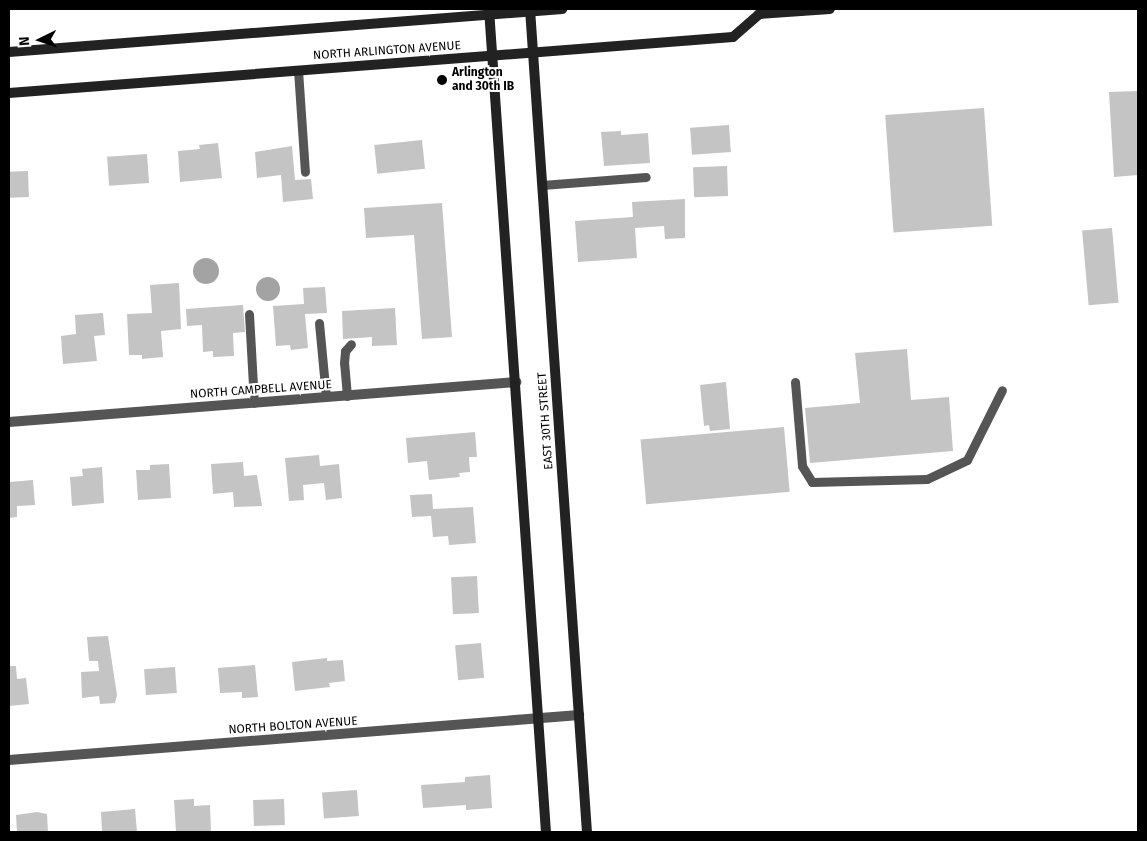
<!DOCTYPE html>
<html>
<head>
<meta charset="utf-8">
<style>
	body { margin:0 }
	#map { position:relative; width:1147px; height:841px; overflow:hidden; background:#fff; font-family:"Fira Sans",sans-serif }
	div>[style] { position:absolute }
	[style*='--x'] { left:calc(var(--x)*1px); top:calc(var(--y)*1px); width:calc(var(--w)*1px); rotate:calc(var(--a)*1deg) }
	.water>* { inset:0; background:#a3a3a3 }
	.round { border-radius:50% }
	.building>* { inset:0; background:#c4c4c4; transform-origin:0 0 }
	.lane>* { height:9px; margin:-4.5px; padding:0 4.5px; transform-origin:4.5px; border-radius:4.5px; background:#555 }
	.street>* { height:10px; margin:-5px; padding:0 5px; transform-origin:5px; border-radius:5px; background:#555 }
	.secondary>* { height:10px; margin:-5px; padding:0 5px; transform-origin:5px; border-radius:5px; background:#222 }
	.dots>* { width:14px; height:14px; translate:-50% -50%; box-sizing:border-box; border:2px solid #fff; border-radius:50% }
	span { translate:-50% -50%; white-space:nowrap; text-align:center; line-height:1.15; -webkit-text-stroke:4px #fff; paint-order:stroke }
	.street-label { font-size:12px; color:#000 }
	.poi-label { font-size:12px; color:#000; font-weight:700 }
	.left { translate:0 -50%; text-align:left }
	.frame { position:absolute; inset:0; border:10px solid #000; pointer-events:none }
	.north { position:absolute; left:15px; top:15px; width:50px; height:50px; -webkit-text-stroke:4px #fff; paint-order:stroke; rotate:266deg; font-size:14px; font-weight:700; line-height:20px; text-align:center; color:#000 }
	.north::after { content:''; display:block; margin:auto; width:18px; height:22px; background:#000; clip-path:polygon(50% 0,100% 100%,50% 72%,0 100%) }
</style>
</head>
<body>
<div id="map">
	<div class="water">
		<div class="round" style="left:193px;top:258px;width:26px;height:26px"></div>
		<div class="round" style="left:256px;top:277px;width:24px;height:24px"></div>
	</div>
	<div class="building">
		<div style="clip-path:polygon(1138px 91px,1138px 175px,1114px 177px,1109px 92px)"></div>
		<div style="left:984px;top:108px;width:118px;height:99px;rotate:86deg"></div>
		<div style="left:729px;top:125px;width:27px;height:39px;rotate:86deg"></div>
		<div style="clip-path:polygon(621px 131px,621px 135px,648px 133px,650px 163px,604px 166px,601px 132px)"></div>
		<div style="left:422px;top:140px;width:29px;height:48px;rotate:84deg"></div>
		<div style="clip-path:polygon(218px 143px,222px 178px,180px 182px,178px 151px,200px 149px,199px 145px)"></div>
		<div style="clip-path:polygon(292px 146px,295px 180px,311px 179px,313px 199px,283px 202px,281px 175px,257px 178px,255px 152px)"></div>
		<div style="left:147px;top:154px;width:29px;height:40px;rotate:86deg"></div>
		<div style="left:727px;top:166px;width:30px;height:34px;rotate:88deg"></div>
		<div style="left:28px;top:171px;width:26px;height:19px;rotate:88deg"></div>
		<div style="clip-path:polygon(685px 199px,685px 238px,665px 239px,664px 226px,635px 228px,637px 258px,578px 262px,575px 221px,633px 217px,632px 202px)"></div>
		<div style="clip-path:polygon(442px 203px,452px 337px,422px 339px,414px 235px,366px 238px,364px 208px)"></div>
		<div style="left:1112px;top:228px;width:75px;height:30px;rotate:85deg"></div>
		<div style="clip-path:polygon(179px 283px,181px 329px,161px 331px,163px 357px,142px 359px,142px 355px,129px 355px,127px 314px,152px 313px,150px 285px)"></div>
		<div style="clip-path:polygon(325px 287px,327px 313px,305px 314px,308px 348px,291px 350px,290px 345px,276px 346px,273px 306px,304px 304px,303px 288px)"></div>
		<div style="clip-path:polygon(243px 305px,245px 332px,233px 333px,234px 356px,213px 357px,213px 351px,203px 352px,202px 325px,187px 326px,186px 309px)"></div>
		<div style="clip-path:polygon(395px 308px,397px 345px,372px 346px,372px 337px,343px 339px,342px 311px)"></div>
		<div style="clip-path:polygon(103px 313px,105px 335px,94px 336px,97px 361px,63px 364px,61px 336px,76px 334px,75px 315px)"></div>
		<div style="clip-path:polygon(907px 349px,911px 400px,949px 397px,953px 451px,810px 463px,805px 408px,860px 403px,855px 353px)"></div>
		<div style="clip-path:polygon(726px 382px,730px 429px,710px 431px,709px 425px,704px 426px,700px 385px)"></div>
		<div style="left:784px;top:427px;width:65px;height:144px;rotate:85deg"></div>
		<div style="clip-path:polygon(475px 432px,477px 457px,469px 457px,470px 472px,459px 473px,460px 477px,429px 480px,427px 461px,408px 463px,406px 438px)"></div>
		<div style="clip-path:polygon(319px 455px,320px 466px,339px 464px,342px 498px,326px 500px,324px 483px,303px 485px,304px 500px,289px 501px,285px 458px)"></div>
		<div style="clip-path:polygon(243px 462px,244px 476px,257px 475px,262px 506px,234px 507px,233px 492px,213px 494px,211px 464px)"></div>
		<div style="clip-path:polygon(169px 464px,171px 498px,138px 500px,136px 470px,150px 470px,150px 465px)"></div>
		<div style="clip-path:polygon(102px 467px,104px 503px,72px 506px,70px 477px,83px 476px,82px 469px)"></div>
		<div style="clip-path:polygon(33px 480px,35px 505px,17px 506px,17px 517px,9px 518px,9px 482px)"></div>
		<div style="clip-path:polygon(432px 494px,433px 509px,473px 507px,476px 543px,449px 545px,448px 536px,433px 537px,431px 516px,412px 517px,410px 495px)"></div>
		<div style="left:477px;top:576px;width:37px;height:26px;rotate:87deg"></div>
		<div style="clip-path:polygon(108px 636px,117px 695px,115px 703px,100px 704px,99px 696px,82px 698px,81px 672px,99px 671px,98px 661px,89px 661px,87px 637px)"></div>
		<div style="left:481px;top:643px;width:35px;height:26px;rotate:85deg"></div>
		<div style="clip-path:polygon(327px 658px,327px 661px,343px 660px,345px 681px,329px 683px,330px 687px,295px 691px,292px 662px)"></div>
		<div style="clip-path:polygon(255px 665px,258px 697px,242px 698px,242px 692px,220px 693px,218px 668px)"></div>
		<div style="clip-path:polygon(9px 666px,16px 666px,17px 679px,26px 678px,29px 704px,9px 706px)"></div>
		<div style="left:175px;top:667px;width:26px;height:31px;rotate:86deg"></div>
		<div style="clip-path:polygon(490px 775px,492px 808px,466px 810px,466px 805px,423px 808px,421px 785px,465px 782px,465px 777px)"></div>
		<div style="left:357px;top:790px;width:26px;height:35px;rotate:86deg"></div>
		<div style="clip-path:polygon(194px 799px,194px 806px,210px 805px,211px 832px,176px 832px,174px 800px)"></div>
		<div style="left:284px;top:799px;width:26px;height:31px;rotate:88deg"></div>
		<div style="clip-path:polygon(135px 809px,137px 832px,102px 832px,101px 812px)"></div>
		<div style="clip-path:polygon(37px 812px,47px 814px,48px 832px,17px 832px,16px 815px)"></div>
	</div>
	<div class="lane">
		<div style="--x:298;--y:70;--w:102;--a:86.1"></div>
		<div style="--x:542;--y:185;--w:104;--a:-4.4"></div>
		<div style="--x:249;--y:314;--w:89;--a:86.8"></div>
		<div style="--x:319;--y:323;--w:74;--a:84.6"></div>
		<div style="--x:795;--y:382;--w:84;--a:85.2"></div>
		<div style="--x:802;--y:466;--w:19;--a:58"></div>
		<div style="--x:812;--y:482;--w:115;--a:-1.5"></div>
		<div style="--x:927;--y:479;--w:44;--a:-25.4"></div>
		<div style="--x:967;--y:460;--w:78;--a:-63.4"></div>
		<div style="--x:347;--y:396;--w:33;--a:-95"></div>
		<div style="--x:344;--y:363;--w:12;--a:-85"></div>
		<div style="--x:345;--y:351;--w:9;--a:-49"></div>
	</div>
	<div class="street">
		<div style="--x:9;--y:422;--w:509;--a:-4.51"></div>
		<div style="--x:9;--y:760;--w:572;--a:-4.51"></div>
	</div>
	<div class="secondary">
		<div style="--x:489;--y:9;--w:825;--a:86.04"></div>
		<div style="--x:530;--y:9;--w:825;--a:86.04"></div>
		<div style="--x:9;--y:52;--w:555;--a:-4.45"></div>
		<div style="--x:9;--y:93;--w:726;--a:-4.42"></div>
		<div style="--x:733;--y:37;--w:35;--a:-41"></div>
		<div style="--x:759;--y:14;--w:71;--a:-4"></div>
	</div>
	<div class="dots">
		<div style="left:442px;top:80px;background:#000"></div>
	</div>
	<div class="street-label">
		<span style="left:387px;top:51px;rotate:-4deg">NORTH ARLINGTON AVENUE</span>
		<span style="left:261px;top:390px;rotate:-4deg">NORTH CAMPBELL AVENUE</span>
		<span style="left:546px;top:421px;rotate:-94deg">EAST 30TH STREET</span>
		<span style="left:293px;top:726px;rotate:-4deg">NORTH BOLTON AVENUE</span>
	</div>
	<div class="poi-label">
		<span class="left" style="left:452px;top:80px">Arlington<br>and 30th IB</span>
	</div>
	<div class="frame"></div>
	<div class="north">N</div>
</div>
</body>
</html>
